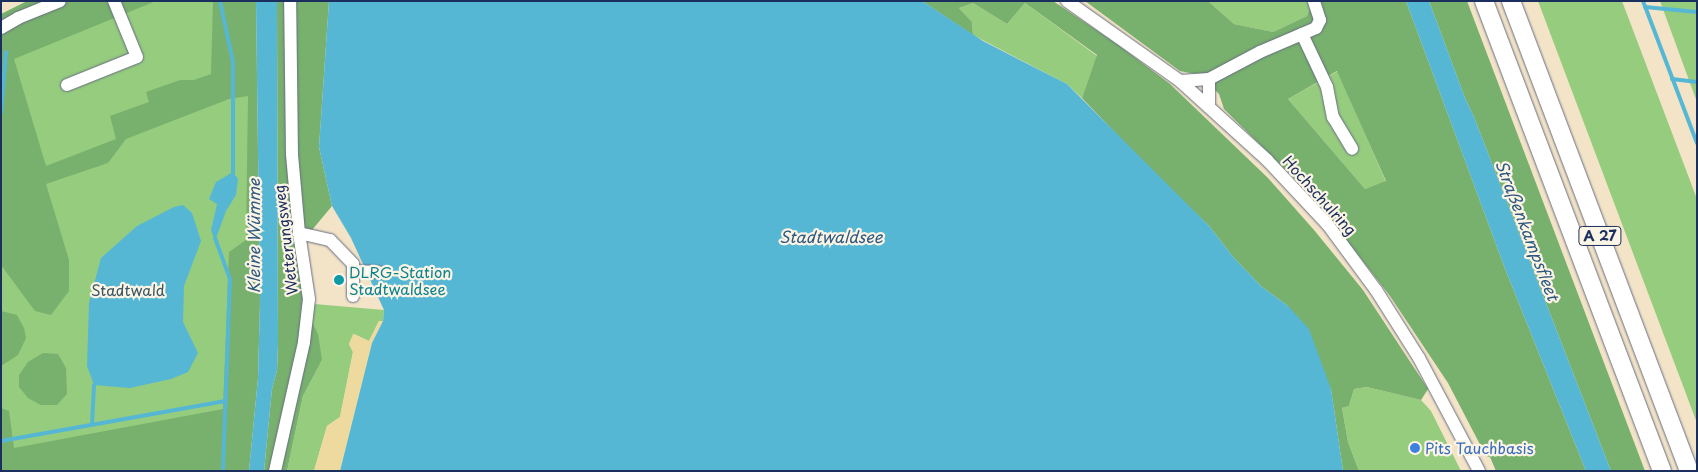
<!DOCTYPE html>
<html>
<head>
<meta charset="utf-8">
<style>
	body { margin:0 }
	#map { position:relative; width:1698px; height:472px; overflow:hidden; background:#f3e4c8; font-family:"Playpen Sans",sans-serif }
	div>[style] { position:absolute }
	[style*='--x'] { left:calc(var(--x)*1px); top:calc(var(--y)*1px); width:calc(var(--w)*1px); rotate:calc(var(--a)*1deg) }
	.green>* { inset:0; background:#96cc7e }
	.forest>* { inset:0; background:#78b06d }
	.sand>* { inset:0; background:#eeda9e }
	.water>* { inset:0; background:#56b7d4 }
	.stream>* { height:4px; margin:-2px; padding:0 2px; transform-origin:2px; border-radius:2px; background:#56b7d4 }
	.roads { filter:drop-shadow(0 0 1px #676e83) drop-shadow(0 0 1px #676e83) }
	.minor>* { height:12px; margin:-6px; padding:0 6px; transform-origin:6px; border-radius:6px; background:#fff }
	.highway>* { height:18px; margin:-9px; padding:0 9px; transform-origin:9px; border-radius:9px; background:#fff }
	.dots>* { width:14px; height:14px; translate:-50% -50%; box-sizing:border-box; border:2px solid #fcf5e5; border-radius:50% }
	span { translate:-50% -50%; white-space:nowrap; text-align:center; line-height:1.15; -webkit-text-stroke:4.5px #fcf5e5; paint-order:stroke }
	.shield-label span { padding:1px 4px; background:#fcf5e5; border:1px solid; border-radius:4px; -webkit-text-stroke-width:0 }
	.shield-label { font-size:14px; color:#1b2f5e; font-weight:700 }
	.street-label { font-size:15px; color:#1b2f5e }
	.culture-label { font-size:15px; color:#0d838f }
	.left { translate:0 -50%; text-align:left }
	.park-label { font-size:15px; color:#3a5666 }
	.shop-label { font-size:15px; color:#366cbe }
	.water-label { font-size:16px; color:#2d5881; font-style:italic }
	.frame { position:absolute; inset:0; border:2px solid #1b2f5e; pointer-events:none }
</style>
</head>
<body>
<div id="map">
	<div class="green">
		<div style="clip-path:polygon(101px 1px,253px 1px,244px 471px,1px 471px,1px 49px)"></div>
		<div style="clip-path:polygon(1208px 1px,1309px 1px,1311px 5px,1307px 16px,1273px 32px,1234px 24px)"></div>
		<div style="clip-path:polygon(1538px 1px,1622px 1px,1697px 199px,1697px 423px)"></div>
		<div style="clip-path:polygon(1660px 1px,1697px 1px,1697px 102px)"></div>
		<div style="clip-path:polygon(973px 3px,1007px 24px,1025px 3px,1097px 56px,1082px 98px,1067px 84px,973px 35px,972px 22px,959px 8px)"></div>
		<div style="clip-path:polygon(1338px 71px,1386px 182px,1365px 189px,1288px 99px)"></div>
		<div style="clip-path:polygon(303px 303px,384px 310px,383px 321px,379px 321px,369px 341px,354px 334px,349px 344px,353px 352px,340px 417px,327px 426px,314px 471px,287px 471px,303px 396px,322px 360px)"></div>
		<div style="clip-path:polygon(1367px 387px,1421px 400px,1431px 411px,1461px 471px,1359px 471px,1348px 442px,1342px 408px,1349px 406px,1354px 389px)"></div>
	</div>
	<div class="forest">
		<div style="clip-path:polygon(27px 1px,156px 1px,14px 59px,46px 166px,116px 139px,110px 116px,149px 102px,146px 92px,180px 80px,194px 80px,211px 74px,213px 1px,256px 1px,260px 302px,258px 378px,249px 471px,1px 471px,1px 408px,9px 411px,14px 448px,223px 409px,229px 252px,246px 240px,248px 96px,229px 99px,126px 139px,108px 163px,46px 184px,69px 260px,69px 291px,51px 315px,35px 311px,1px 265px,1px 14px)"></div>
		<div style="clip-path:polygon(277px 1px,329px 1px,319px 147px,332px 206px,312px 230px,295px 231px,304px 307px,318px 334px,322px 360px,303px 396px,287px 471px,264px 471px,272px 389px,277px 370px,278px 345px)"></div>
		<div style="clip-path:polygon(922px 1px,1053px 1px,1117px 44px,1170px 84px,1268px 178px,1314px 230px,1363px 290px,1428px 389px,1421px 400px,1367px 387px,1354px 389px,1349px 406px,1342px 408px,1348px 442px,1359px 471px,1343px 471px,1331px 389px,1288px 306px,1262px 287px,1234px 258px,1209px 226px,1149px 168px,1082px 98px,1097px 55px,1025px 3px,1007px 24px,973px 3px,959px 8px,972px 22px,973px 35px)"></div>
		<div style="clip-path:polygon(evenodd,1085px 1px,1208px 1px,1234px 24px,1273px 32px,1307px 16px,1311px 5px,1309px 1px,1406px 1px,1504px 266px,1586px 471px,1496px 471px,1490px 457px,1486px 456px,1448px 383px,1390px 296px,1313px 197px,1224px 109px,1219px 94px,1200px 75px,1180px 71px,1085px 1px,1337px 71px,1386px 181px,1365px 189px,1288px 99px,1337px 71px)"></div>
		<div style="clip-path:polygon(1429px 1px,1467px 1px,1645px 471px,1611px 471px,1474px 117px,1465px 98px)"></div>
		<div style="clip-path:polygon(1px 311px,17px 315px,24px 328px,26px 338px,18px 355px,1px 366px)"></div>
		<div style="clip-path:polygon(43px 353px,58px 354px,66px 368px,67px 394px,57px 405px,41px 405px,28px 398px,19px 387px,19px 375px,28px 362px)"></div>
	</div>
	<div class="sand">
		<div style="clip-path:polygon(379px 321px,383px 321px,372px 343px,340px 471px,314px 471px,327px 426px,340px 417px,353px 352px,349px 344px,353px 334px,369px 341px)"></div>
	</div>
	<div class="water">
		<div style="clip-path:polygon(256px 1px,277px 1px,278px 345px,277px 370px,272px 389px,264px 471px,249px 471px,258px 378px,260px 302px)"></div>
		<div style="clip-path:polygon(329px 1px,922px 1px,983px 41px,1067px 84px,1209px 226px,1234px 258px,1262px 287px,1288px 306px,1309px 329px,1331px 389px,1343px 471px,340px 471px,372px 343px,383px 321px,384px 310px,351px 238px,332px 206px,319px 147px)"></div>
		<div style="clip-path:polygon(1406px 1px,1429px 1px,1465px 98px,1474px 117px,1611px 471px,1586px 471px,1504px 266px)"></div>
		<div style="clip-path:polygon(233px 172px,238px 179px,236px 195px,226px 211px,215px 241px,211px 230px,217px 204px,209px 199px,216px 182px)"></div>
		<div style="clip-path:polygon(183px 205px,192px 213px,201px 241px,184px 286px,183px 322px,198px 353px,188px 372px,171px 379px,130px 388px,94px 385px,87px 366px,89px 303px,101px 258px,137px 226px,174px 207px)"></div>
	</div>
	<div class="stream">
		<div style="--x:220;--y:1;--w:62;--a:78"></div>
		<div style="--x:233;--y:62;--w:114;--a:90"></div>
		<div style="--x:1643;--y:1;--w:152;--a:69.2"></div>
		<div style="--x:1645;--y:7;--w:52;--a:5.5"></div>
		<div style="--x:1672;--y:79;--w:25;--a:7"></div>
		<div style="--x:1;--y:113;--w:61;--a:-85.3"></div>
		<div style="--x:215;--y:238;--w:44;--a:69.9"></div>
		<div style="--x:230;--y:279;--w:192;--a:92.1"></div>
		<div style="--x:92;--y:425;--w:40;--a:-87.1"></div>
		<div style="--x:1;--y:441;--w:228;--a:-10.1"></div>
	</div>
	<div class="roads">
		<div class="minor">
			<div style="--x:1067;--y:1;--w:138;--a:35.3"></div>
			<div style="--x:1180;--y:81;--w:118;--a:42.2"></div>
			<div style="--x:1267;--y:160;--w:89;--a:46.8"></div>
			<div style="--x:1328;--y:225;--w:81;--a:53.6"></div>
			<div style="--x:1376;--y:290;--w:80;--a:57.7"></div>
			<div style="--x:1419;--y:358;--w:128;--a:62"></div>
			<div style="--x:1;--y:28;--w:20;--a:-30"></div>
			<div style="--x:18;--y:18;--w:45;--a:-22"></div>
			<div style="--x:1302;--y:34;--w:59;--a:64.7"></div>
			<div style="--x:1327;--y:87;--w:31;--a:79"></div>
			<div style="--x:1333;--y:117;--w:37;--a:59"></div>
			<div style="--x:1180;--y:81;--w:29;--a:-4"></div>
			<div style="--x:1209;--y:79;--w:58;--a:-27.9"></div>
			<div style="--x:1260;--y:52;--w:61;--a:-23.2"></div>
			<div style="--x:1316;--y:28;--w:9;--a:-63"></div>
			<div style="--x:1320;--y:20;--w:20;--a:-108"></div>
			<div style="--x:67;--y:85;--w:75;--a:-21.8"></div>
			<div style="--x:137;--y:57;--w:61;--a:-112.3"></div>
			<div style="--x:1209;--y:107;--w:28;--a:-90"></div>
			<div style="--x:299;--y:233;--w:32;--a:13"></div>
			<div style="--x:330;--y:240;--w:33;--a:46"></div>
			<div style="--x:353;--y:264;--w:32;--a:90"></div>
			<div style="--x:353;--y:271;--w:25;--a:2"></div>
			<div style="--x:275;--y:471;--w:132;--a:-77.3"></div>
			<div style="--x:304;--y:342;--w:43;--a:-83.4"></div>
			<div style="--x:309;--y:299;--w:67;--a:-98.6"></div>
			<div style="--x:299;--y:233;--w:79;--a:-95.1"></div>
			<div style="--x:292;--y:154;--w:153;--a:-90.7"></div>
		</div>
		<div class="highway">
			<div style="--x:1484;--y:1;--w:503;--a:69.26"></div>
			<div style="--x:1511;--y:1;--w:503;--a:69.26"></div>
		</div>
	</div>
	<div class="dots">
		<div style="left:339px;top:280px;background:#0f9aa8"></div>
		<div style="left:1415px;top:448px;background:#3f7fe0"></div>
	</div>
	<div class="shield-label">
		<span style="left:1600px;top:236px">A 27</span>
	</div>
	<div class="street-label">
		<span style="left:1320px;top:195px;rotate:48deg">Hochschulring</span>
		<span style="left:285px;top:240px;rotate:-97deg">Wetterungsweg</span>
	</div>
	<div class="culture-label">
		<span class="left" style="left:349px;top:280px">DLRG-Station<br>Stadtwaldsee</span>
	</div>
	<div class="park-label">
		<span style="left:128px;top:290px">Stadtwald</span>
	</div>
	<div class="shop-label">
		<span class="left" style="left:1425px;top:448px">Pits Tauchbasis</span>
	</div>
	<div class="water-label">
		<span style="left:1528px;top:230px;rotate:69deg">Straßenkampsfleet</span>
		<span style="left:253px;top:236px;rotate:-90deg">Kleine Wümme</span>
		<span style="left:831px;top:236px">Stadtwaldsee</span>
	</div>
	<div class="frame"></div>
</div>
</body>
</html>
